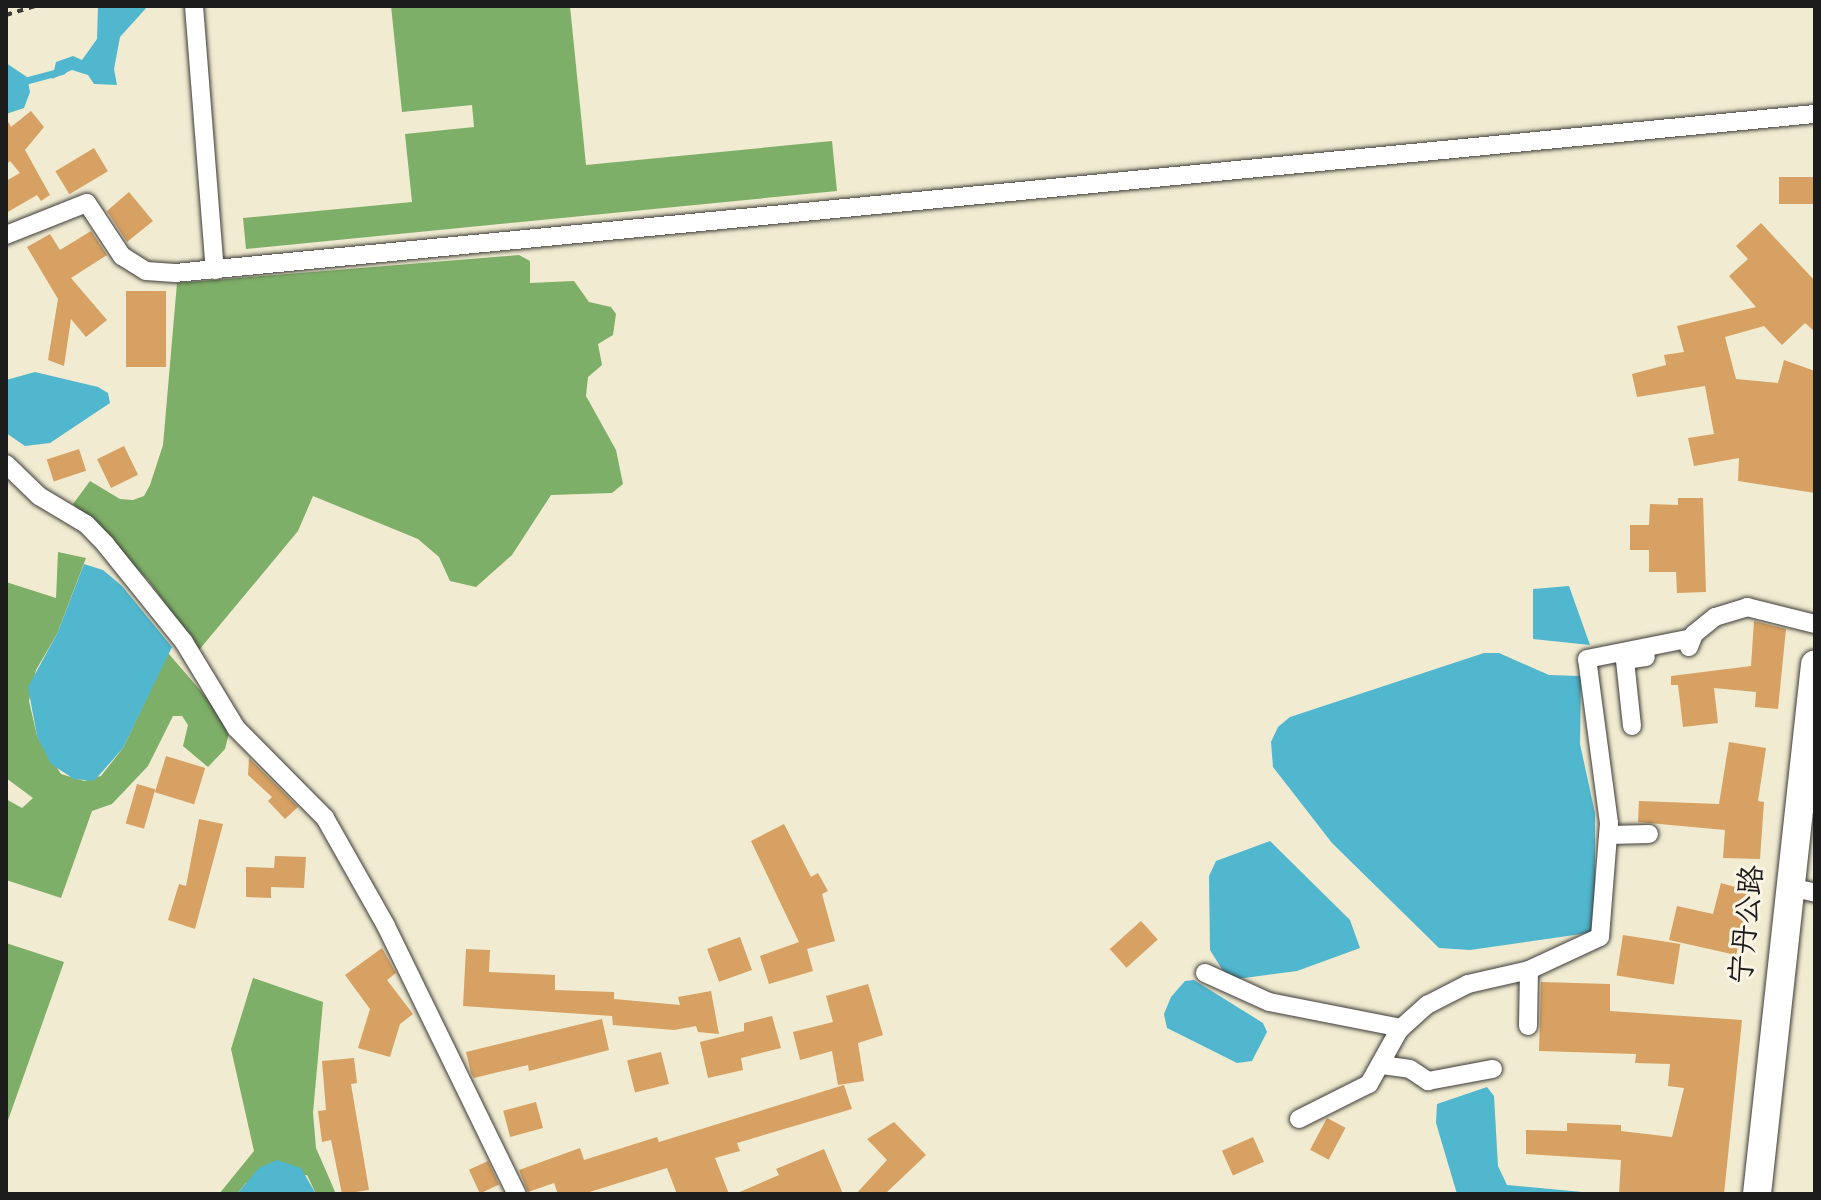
<!DOCTYPE html>
<html>
<head>
<meta charset="utf-8">
<style>
	body { margin:0 }
	#map { position:relative; width:1821px; height:1200px; overflow:hidden; background:#f1ebd1; font-family:"Gochi Hand","LXGW WenKai TC",sans-serif }
	div>[style] { position:absolute }
	[style*='--x'] { left:calc(var(--x)*1px); top:calc(var(--y)*1px); width:calc(var(--w)*1px); rotate:calc(var(--a)*1deg) }
	.forest>* { inset:0; background:#7eaf68 }
	.water>* { inset:0; background:#50b7ce }
	.stream>* { height:7px; margin:-3.5px; padding:0 3.5px; transform-origin:3.5px; border-radius:3.5px; background:#50b7ce }
	.building>* { inset:0; background:#d6a162; transform-origin:0 0 }
	.path>* { height:4px; margin-top:-2px; transform-origin:0; background:repeating-linear-gradient(90deg,#3c3b37 0 6px,transparent 0 12px) }
	.roads { filter:drop-shadow(0 0 2px #3c3b37) drop-shadow(0 0 2px #3c3b37) }
	.minor>* { height:18px; margin:-9px; padding:0 9px; transform-origin:9px; border-radius:9px; background:#fff }
	.primary>* { height:28px; margin:-14px; padding:0 14px; transform-origin:14px; border-radius:14px; background:#fff }
	span { translate:-50% -50%; white-space:nowrap; text-align:center; line-height:1.15; -webkit-text-stroke:6px #fcf5e5; paint-order:stroke }
	.street-label { font-size:30px; color:#1c1c1c }
	.frame { position:absolute; inset:0; border:8px solid #1c1c1c; pointer-events:none }
</style>
</head>
<body>
<div id="map">
	<div class="forest">
		<div style="clip-path:polygon(391px 6px,570px 6px,586px 165px,832px 141px,837px 191px,246px 249px,243px 218px,412px 202px,405px 134px,474px 127px,472px 105px,402px 112px)"></div>
		<div style="clip-path:polygon(519px 255px,530px 261px,530px 283px,574px 281px,589px 302px,611px 307px,616px 314px,613px 335px,598px 344px,602px 365px,588px 377px,586px 396px,616px 450px,623px 484px,612px 493px,551px 495px,512px 555px,476px 587px,450px 581px,439px 557px,418px 539px,313px 496px,298px 531px,199px 650px,148px 580px,73px 504px,90px 481px,120px 499px,133px 500px,144px 496px,150px 485px,163px 445px,177px 283px)"></div>
		<div style="clip-path:polygon(58px 552px,86px 558px,57px 634px,36px 670px,29px 701px,37px 736px,61px 774px,84px 781px,101px 776px,123px 748px,168px 653px,207px 698px,229px 733px,225px 749px,208px 767px,183px 746px,188px 725px,182px 716px,173px 716px,148px 766px,112px 804px,92px 811px,61px 898px,6px 880px,6px 799px,22px 808px,33px 798px,6px 778px,6px 582px,56px 598px)"></div>
		<div style="clip-path:polygon(6px 943px,64px 962px,6px 1126px)"></div>
		<div style="clip-path:polygon(253px 978px,323px 1002px,313px 1113px,316px 1148px,336px 1194px,316px 1194px,307px 1175px,246px 1183px,237px 1194px,219px 1194px,254px 1151px,231px 1049px)"></div>
	</div>
	<div class="water">
		<div style="clip-path:polygon(98px 6px,148px 6px,120px 37px,114px 69px,117px 85px,94px 84px,88px 75px,72px 70px,52px 79px,56px 62px,73px 56px,82px 60px,97px 39px)"></div>
		<div style="clip-path:polygon(6px 63px,27px 77px,30px 92px,24px 108px,6px 114px)"></div>
		<div style="clip-path:polygon(35px 372px,98px 387px,108px 393px,110px 403px,50px 443px,25px 446px,6px 433px,6px 380px)"></div>
		<div style="clip-path:polygon(84px 564px,103px 570px,122px 586px,172px 647px,123px 748px,94px 781px,74px 779px,51px 764px,37px 736px,28px 687px,57px 634px)"></div>
		<div style="clip-path:polygon(1569px 586px,1590px 645px,1533px 639px,1533px 589px)"></div>
		<div style="clip-path:polygon(1484px 653px,1499px 653px,1549px 675px,1581px 676px,1580px 744px,1595px 813px,1595px 932px,1470px 950px,1439px 948px,1332px 843px,1273px 767px,1271px 742px,1278px 727px,1290px 717px)"></div>
		<div style="clip-path:polygon(1270px 841px,1350px 920px,1360px 948px,1297px 971px,1237px 979px,1225px 974px,1210px 950px,1209px 876px,1216px 861px)"></div>
		<div style="clip-path:polygon(1194px 980px,1263px 1023px,1267px 1032px,1252px 1061px,1237px 1063px,1167px 1028px,1164px 1014px,1171px 997px,1185px 981px)"></div>
		<div style="clip-path:polygon(1487px 1087px,1494px 1096px,1498px 1166px,1507px 1185px,1603px 1194px,1457px 1194px,1436px 1123px,1437px 1104px)"></div>
		<div style="clip-path:polygon(277px 1160px,301px 1168px,316px 1194px,237px 1194px,259px 1168px)"></div>
	</div>
	<div class="stream">
		<div style="--x:6;--y:86;--w:58;--a:-15"></div>
	</div>
	<div class="building">
		<div style="clip-path:polygon(31px 111px,44px 127px,25px 150px,50px 195px,41px 201px,37px 195px,6px 213px,6px 181px,20px 173px,10px 161px,6px 165px,6px 118px,11px 127px)"></div>
		<div style="left:94px;top:148px;width:27px;height:45px;rotate:59deg"></div>
		<div style="left:1815px;top:177px;width:27px;height:36px;rotate:90deg"></div>
		<div style="clip-path:polygon(129px 192px,153px 221px,127px 242px,107px 211px)"></div>
		<div style="clip-path:polygon(1761px 223px,1815px 281px,1815px 332px,1805px 323px,1782px 345px,1764px 326px,1725px 337px,1736px 379px,1778px 383px,1784px 360px,1815px 371px,1815px 493px,1738px 481px,1739px 458px,1694px 466px,1688px 438px,1714px 434px,1705px 386px,1637px 397px,1632px 374px,1666px 365px,1664px 355px,1684px 352px,1677px 326px,1756px 307px,1729px 276px,1748px 259px,1736px 246px)"></div>
		<div style="clip-path:polygon(91px 231px,107px 255px,71px 278px,107px 320px,86px 337px,71px 319px,64px 366px,48px 360px,58px 299px,27px 247px,50px 234px,60px 250px)"></div>
		<div style="left:126px;top:291px;width:40px;height:76px"></div>
		<div style="left:124px;top:446px;width:32px;height:30px;rotate:64deg"></div>
		<div style="left:79px;top:449px;width:23px;height:34px;rotate:72deg"></div>
		<div style="clip-path:polygon(1678px 498px,1703px 498px,1706px 592px,1677px 593px,1676px 572px,1649px 572px,1649px 550px,1630px 550px,1630px 525px,1649px 525px,1650px 504px,1678px 505px)"></div>
		<div style="clip-path:polygon(1754px 621px,1786px 629px,1778px 709px,1755px 707px,1756px 692px,1714px 688px,1718px 723px,1683px 727px,1678px 685px,1671px 685px,1671px 676px,1751px 666px)"></div>
		<div style="clip-path:polygon(1729px 742px,1766px 748px,1758px 801px,1764px 802px,1760px 859px,1723px 858px,1725px 830px,1638px 822px,1639px 801px,1719px 804px)"></div>
		<div style="left:166px;top:756px;width:41px;height:38px;rotate:17deg"></div>
		<div style="clip-path:polygon(249px 758px,298px 807px,285px 819px,268px 801px,272px 797px,248px 775px)"></div>
		<div style="left:137px;top:784px;width:19px;height:41px;rotate:16deg"></div>
		<div style="clip-path:polygon(199px 819px,223px 824px,195px 929px,168px 920px,179px 884px,186px 886px)"></div>
		<div style="clip-path:polygon(784px 824px,811px 877px,818px 873px,828px 891px,822px 894px,835px 941px,807px 949px,813px 971px,769px 984px,760px 956px,799px 942px,751px 841px)"></div>
		<div style="clip-path:polygon(275px 856px,306px 857px,304px 888px,271px 887px,271px 898px,246px 897px,246px 867px,274px 868px)"></div>
		<div style="clip-path:polygon(1721px 883px,1753px 892px,1736px 955px,1669px 940px,1677px 906px,1713px 914px)"></div>
		<div style="left:1141px;top:921px;width:25px;height:42px;rotate:48deg"></div>
		<div style="left:1623px;top:935px;width:58px;height:41px;rotate:9deg"></div>
		<div style="left:740px;top:937px;width:35px;height:35px;rotate:70deg"></div>
		<div style="clip-path:polygon(382px 948px,396px 973px,387px 980px,413px 1014px,400px 1024px,390px 1057px,358px 1048px,370px 1009px,345px 975px)"></div>
		<div style="clip-path:polygon(466px 949px,490px 950px,489px 972px,555px 975px,555px 990px,614px 992px,614px 999px,680px 1005px,678px 997px,711px 991px,719px 1034px,698px 1032px,696px 1026px,674px 1030px,613px 1025px,612px 1016px,463px 1006px)"></div>
		<div style="clip-path:polygon(1541px 982px,1610px 984px,1610px 1011px,1742px 1020px,1724px 1194px,1619px 1194px,1621px 1160px,1526px 1154px,1526px 1130px,1567px 1131px,1567px 1123px,1621px 1125px,1621px 1131px,1672px 1137px,1684px 1088px,1668px 1086px,1670px 1064px,1635px 1063px,1636px 1054px,1539px 1051px)"></div>
		<div style="clip-path:polygon(868px 984px,883px 1035px,858px 1043px,864px 1081px,838px 1085px,832px 1051px,800px 1060px,793px 1032px,833px 1022px,826px 996px)"></div>
		<div style="clip-path:polygon(772px 1016px,781px 1048px,741px 1058px,743px 1070px,708px 1078px,700px 1042px,744px 1031px,744px 1023px)"></div>
		<div style="clip-path:polygon(602px 1019px,609px 1050px,529px 1071px,528px 1065px,474px 1078px,471px 1073px,466px 1052px)"></div>
		<div style="left:661px;top:1052px;width:33px;height:35px;rotate:76deg"></div>
		<div style="clip-path:polygon(354px 1058px,357px 1083px,351px 1084px,369px 1190px,342px 1194px,331px 1140px,322px 1142px,318px 1111px,326px 1110px,322px 1061px)"></div>
		<div style="clip-path:polygon(844px 1085px,852px 1109px,737px 1143px,740px 1151px,715px 1158px,729px 1194px,677px 1194px,667px 1168px,583px 1194px,558px 1194px,554px 1183px,528px 1192px,519px 1170px,580px 1148px,584px 1160px,657px 1137px,659px 1142px)"></div>
		<div style="left:536px;top:1102px;width:27px;height:34px;rotate:75deg"></div>
		<div style="left:1327px;top:1118px;width:21px;height:36px;rotate:28deg"></div>
		<div style="clip-path:polygon(894px 1122px,926px 1155px,885px 1194px,856px 1194px,887px 1160px,867px 1139px)"></div>
		<div style="left:1253px;top:1137px;width:27px;height:34px;rotate:66deg"></div>
		<div style="clip-path:polygon(824px 1149px,843px 1194px,735px 1194px,779px 1175px,776px 1169px)"></div>
		<div style="left:488px;top:1161px;width:26px;height:21px;rotate:65deg"></div>
	</div>
	<div class="path">
		<div style="--x:6;--y:15;--w:31;--a:-17"></div>
	</div>
	<div class="roads">
		<div class="minor">
			<div style="--x:194;--y:6;--w:265;--a:85.5"></div>
			<div style="--x:6;--y:235;--w:87;--a:-21.6"></div>
			<div style="--x:87;--y:203;--w:64;--a:56.6"></div>
			<div style="--x:122;--y:256;--w:28;--a:32"></div>
			<div style="--x:146;--y:271;--w:29;--a:4"></div>
			<div style="--x:175;--y:273;--w:1648;--a:-5.54"></div>
			<div style="--x:6;--y:464;--w:46;--a:44.1"></div>
			<div style="--x:39;--y:496;--w:55;--a:30.8"></div>
			<div style="--x:86;--y:524;--w:29;--a:46"></div>
			<div style="--x:106;--y:545;--w:124;--a:51.2"></div>
			<div style="--x:184;--y:642;--w:100;--a:58.8"></div>
			<div style="--x:236;--y:728;--w:127;--a:45.3"></div>
			<div style="--x:325;--y:818;--w:124;--a:60.5"></div>
			<div style="--x:386;--y:926;--w:298;--a:64"></div>
			<div style="--x:1689;--y:647;--w:14;--a:-69"></div>
			<div style="--x:1694;--y:634;--w:27;--a:-39"></div>
			<div style="--x:1715;--y:617;--w:34;--a:-17"></div>
			<div style="--x:1747;--y:607;--w:70;--a:14"></div>
			<div style="--x:1632;--y:726;--w:66;--a:-96.1"></div>
			<div style="--x:1625;--y:660;--w:21;--a:-8"></div>
			<div style="--x:1609;--y:835;--w:40;--a:-1.4"></div>
			<div style="--x:1790;--y:887;--w:26;--a:13"></div>
			<div style="--x:1205;--y:973;--w:70;--a:24.4"></div>
			<div style="--x:1269;--y:1002;--w:135;--a:11.1"></div>
			<div style="--x:1528;--y:1026;--w:56;--a:-89"></div>
			<div style="--x:1382;--y:1065;--w:28;--a:8"></div>
			<div style="--x:1410;--y:1069;--w:22;--a:34"></div>
			<div style="--x:1428;--y:1081;--w:66;--a:-10.5"></div>
			<div style="--x:1299;--y:1119;--w:78;--a:-26.6"></div>
			<div style="--x:1369;--y:1084;--w:62;--a:-60.9"></div>
			<div style="--x:1399;--y:1030;--w:38;--a:-42"></div>
			<div style="--x:1427;--y:1005;--w:46;--a:-27.1"></div>
			<div style="--x:1468;--y:984;--w:63;--a:-12.9"></div>
			<div style="--x:1529;--y:970;--w:78;--a:-24.9"></div>
			<div style="--x:1600;--y:937;--w:114;--a:-85.5"></div>
			<div style="--x:1609;--y:823;--w:165;--a:-97.6"></div>
			<div style="--x:1587;--y:659;--w:107;--a:-11.3"></div>
		</div>
		<div class="primary">
			<div style="--x:1757;--y:1194;--w:533;--a:-83.75"></div>
		</div>
	</div>
	<div class="street-label">
		<span style="left:1751px;top:925px;rotate:-84deg">宁丹公路</span>
	</div>
	<div class="frame"></div>
</div>
</body>
</html>
